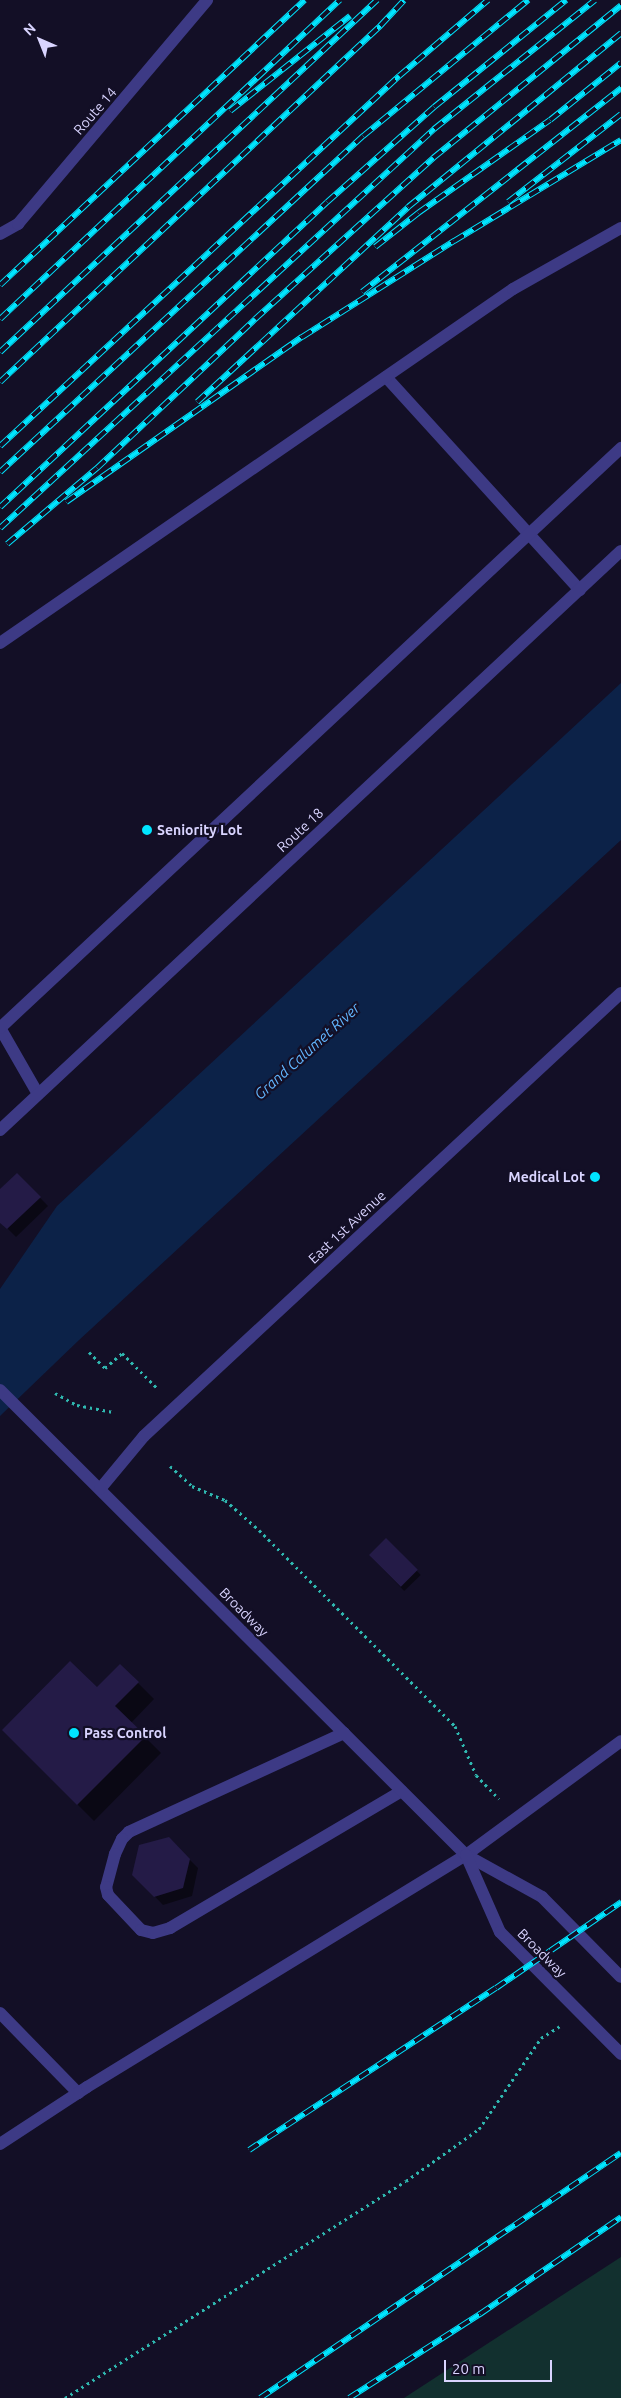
<!DOCTYPE html>
<html>
<head>
<meta charset="utf-8">
<style>
	body { margin:0 }
	#map { position:relative; width:621px; height:2398px; overflow:hidden; background:#130f26; font-family:Ubuntu,sans-serif }
	div>[style] { position:absolute }
	[style*='--x'] { left:calc(var(--x)*1px); top:calc(var(--y)*1px); width:calc(var(--w)*1px); rotate:calc(var(--a)*1deg) }
	.green>* { inset:0; background:#12302f }
	.water>* { inset:0; background:#0c2248 }
	.shadow>* { inset:0; background:#0007; transform-origin:0 0 }
	.building>* { inset:0; background:#241b47; transform-origin:0 0 }
	.path>* { height:3px; margin-top:-1.5px; transform-origin:0; background:repeating-linear-gradient(90deg,#2fb8b0 0 2.5px,transparent 0 6.5px) }
	.service>* { height:12px; margin:-6px; padding:0 6px; transform-origin:6px; border-radius:6px; background:#3d3a85 }
	.minor>* { height:12px; margin:-6px; padding:0 6px; transform-origin:6px; border-radius:6px; background:#3d3a85 }
	.rail>* { height:5.5px; margin-top:-2.75px; transform-origin:0; background:repeating-linear-gradient(90deg,#130f26 0 11px,#00e5ff 0 22px); box-sizing:border-box; border-block:1px solid #00e5ff }
	.dots>* { width:14px; height:14px; translate:-50% -50%; box-sizing:border-box; border:2px solid #130f26; border-radius:50% }
	span { translate:-50% -50%; white-space:nowrap; text-align:center; line-height:1.15; -webkit-text-stroke:4.5px #130f26; paint-order:stroke }
	.street-label { font-size:14px; color:#d9d4ff }
	.poi-label { font-size:14px; color:#d9d4ff; font-weight:700 }
	.left { translate:0 -50%; text-align:left }
	.right { translate:-100% -50%; text-align:right }
	.water-label { font-size:15px; color:#62b6ff; font-style:italic }
	.north { position:absolute; left:15px; top:15px; width:50px; height:50px; -webkit-text-stroke:4px #130f26; paint-order:stroke; rotate:316deg; font-size:14px; font-weight:700; line-height:20px; text-align:center; color:#d9d4ff }
	.north::after { content:''; display:block; margin:auto; width:18px; height:22px; background:#d9d4ff; clip-path:polygon(50% 0,100% 100%,50% 72%,0 100%) }
	.scale { position:absolute; left:444px; top:2360px; width:108px; height:22px; box-sizing:border-box; border:2px solid #d9d4ff; border-top:0; padding-left:6px; font-size:15px; line-height:18px; white-space:nowrap; color:#d9d4ff; -webkit-text-stroke:4px #130f26; paint-order:stroke }
</style>
</head>
<body>
<div id="map">
	<div class="green">
		<div style="clip-path:polygon(621px 2257px,621px 2398px,404px 2398px)"></div>
	</div>
	<div class="water">
		<div style="clip-path:polygon(621px 683px,621px 840px,78px 1341px,0 1416px,0 1289px,57px 1206px)"></div>
	</div>
	<div class="shadow">
		<div style="clip-path:polygon(17px 1174px,48px 1206px,16px 1237px,0 1221px,0 1190px)"></div>
		<div style="left:386px;top:1539px;width:50px;height:23px;rotate:46deg"></div>
		<div style="clip-path:polygon(120px 1665px,154px 1699px,131px 1723px,161px 1753px,94px 1821px,3px 1730px,97px 1689px)"></div>
		<div style="clip-path:polygon(168px 1838px,198px 1868px,192px 1896px,163px 1905px,133px 1874px)"></div>
	</div>
	<div class="building">
		<div style="clip-path:polygon(17px 1173px,41px 1197px,7px 1229px,0 1223px,0 1189px)"></div>
		<div style="left:386px;top:1538px;width:45px;height:24px;rotate:45deg"></div>
		<div style="clip-path:polygon(70px 1661px,97px 1687px,120px 1664px,139px 1682px,115px 1706px,146px 1736px,77px 1805px,2px 1730px)"></div>
		<div style="clip-path:polygon(169px 1837px,190px 1859px,183px 1888px,154px 1897px,132px 1875px,139px 1845px)"></div>
	</div>
	<div class="path">
		<div style="--x:89;--y:1352;--w:23;--a:45"></div>
		<div style="--x:105;--y:1368;--w:23;--a:-41"></div>
		<div style="--x:122;--y:1353;--w:51;--a:45"></div>
		<div style="--x:55;--y:1393;--w:25;--a:29"></div>
		<div style="--x:77;--y:1405;--w:38;--a:11"></div>
		<div style="--x:170;--y:1466;--w:30;--a:42"></div>
		<div style="--x:192;--y:1486;--w:36;--a:23"></div>
		<div style="--x:225;--y:1500;--w:45;--a:41.4"></div>
		<div style="--x:259;--y:1530;--w:277;--a:45"></div>
		<div style="--x:455;--y:1726;--w:53;--a:66.8"></div>
		<div style="--x:476;--y:1775;--w:33;--a:46"></div>
		<div style="--x:65;--y:2398;--w:404;--a:-32.5"></div>
		<div style="--x:406;--y:2181;--w:90;--a:-35.5"></div>
		<div style="--x:479;--y:2129;--w:110;--a:-55.7"></div>
		<div style="--x:541;--y:2038;--w:22;--a:-32"></div>
	</div>
	<div class="service">
		<div style="--x:386;--y:377;--w:288;--a:47.7"></div>
		<div style="--x:0;--y:643;--w:623;--a:-34.61"></div>
		<div style="--x:513;--y:289;--w:124;--a:-29.5"></div>
		<div style="--x:38;--y:1094;--w:76;--a:-119.9"></div>
		<div style="--x:0;--y:1028;--w:850;--a:-43.04"></div>
		<div style="--x:344;--y:1733;--w:237;--a:155.3"></div>
		<div style="--x:129;--y:1832;--w:10;--a:135"></div>
		<div style="--x:122;--y:1839;--w:17;--a:115"></div>
		<div style="--x:115;--y:1854;--w:34;--a:105"></div>
		<div style="--x:106;--y:1887;--w:8;--a:76"></div>
		<div style="--x:108;--y:1895;--w:48;--a:46.7"></div>
		<div style="--x:141;--y:1930;--w:12;--a:14"></div>
		<div style="--x:153;--y:1933;--w:18;--a:-16"></div>
		<div style="--x:170;--y:1928;--w:269;--a:-30.6"></div>
		<div style="--x:0;--y:2013;--w:112;--a:45.7"></div>
		<div style="--x:0;--y:2144;--w:104;--a:-33.2"></div>
		<div style="--x:87;--y:2087;--w:444;--a:-31.5"></div>
		<div style="--x:466;--y:1855;--w:192;--a:-36.3"></div>
	</div>
	<div class="minor">
		<div style="--x:0;--y:234;--w:21;--a:-29"></div>
		<div style="--x:18;--y:224;--w:293;--a:-49.8"></div>
		<div style="--x:0;--y:1130;--w:849;--a:-43"></div>
		<div style="--x:0;--y:1390;--w:658;--a:44.94"></div>
		<div style="--x:466;--y:1855;--w:87;--a:28.9"></div>
		<div style="--x:542;--y:1897;--w:112;--a:45.4"></div>
		<div style="--x:100;--y:1489;--w:69;--a:-50.3"></div>
		<div style="--x:144;--y:1436;--w:651;--a:-42.88"></div>
		<div style="--x:466;--y:1855;--w:84;--a:66.2"></div>
		<div style="--x:500;--y:1932;--w:172;--a:45.2"></div>
	</div>
	<div class="rail">
		<div style="--x:230;--y:111;--w:153;--a:-38.4"></div>
		<div style="--x:508;--y:202;--w:143;--a:-37.9"></div>
		<div style="--x:375;--y:247;--w:55;--a:-38.3"></div>
		<div style="--x:418;--y:213;--w:161;--a:-35.2"></div>
		<div style="--x:550;--y:120;--w:91;--a:-38.8"></div>
		<div style="--x:0;--y:285;--w:417;--a:-43.1"></div>
		<div style="--x:362;--y:292;--w:330;--a:-38.2"></div>
		<div style="--x:0;--y:319;--w:466;--a:-43.2"></div>
		<div style="--x:0;--y:352;--w:516;--a:-43.04"></div>
		<div style="--x:0;--y:382;--w:521;--a:-43.13"></div>
		<div style="--x:380;--y:26;--w:35;--a:-47"></div>
		<div style="--x:197;--y:402;--w:287;--a:-42.7"></div>
		<div style="--x:408;--y:207;--w:275;--a:-39.2"></div>
		<div style="--x:0;--y:446;--w:544;--a:-42.84"></div>
		<div style="--x:399;--y:76;--w:117;--a:-40.5"></div>
		<div style="--x:0;--y:472;--w:495;--a:-42.8"></div>
		<div style="--x:363;--y:136;--w:214;--a:-39.5"></div>
		<div style="--x:66;--y:502;--w:288;--a:-35"></div>
		<div style="--x:302;--y:337;--w:180;--a:-32.3"></div>
		<div style="--x:454;--y:241;--w:195;--a:-31.2"></div>
		<div style="--x:0;--y:507;--w:447;--a:-43"></div>
		<div style="--x:327;--y:202;--w:143;--a:-41.6"></div>
		<div style="--x:434;--y:107;--w:170;--a:-39"></div>
		<div style="--x:0;--y:528;--w:590;--a:-42.59"></div>
		<div style="--x:434;--y:129;--w:206;--a:-38.7"></div>
		<div style="--x:7;--y:544;--w:118;--a:-40.2"></div>
		<div style="--x:97;--y:468;--w:217;--a:-43.3"></div>
		<div style="--x:255;--y:319;--w:240;--a:-42.1"></div>
		<div style="--x:433;--y:158;--w:242;--a:-39.1"></div>
		<div style="--x:249;--y:2150;--w:295;--a:-33.3"></div>
		<div style="--x:496;--y:1988;--w:152;--a:-34.5"></div>
		<div style="--x:260;--y:2398;--w:436;--a:-34.2"></div>
		<div style="--x:349;--y:2398;--w:156;--a:-32.7"></div>
		<div style="--x:480;--y:2314;--w:171;--a:-34.5"></div>
	</div>
	<div class="dots">
		<div style="left:147px;top:830px;background:#00e5ff"></div>
		<div style="left:595px;top:1177px;background:#00e5ff"></div>
		<div style="left:74px;top:1733px;background:#00e5ff"></div>
	</div>
	<div class="street-label">
		<span style="left:95px;top:111px;rotate:-49deg">Route 14</span>
		<span style="left:300px;top:830px;rotate:-43deg">Route 18</span>
		<span style="left:347px;top:1227px;rotate:-43deg">East 1st Avenue</span>
		<span style="left:244px;top:1612px;rotate:45deg">Broadway</span>
		<span style="left:542px;top:1953px;rotate:45deg">Broadway</span>
	</div>
	<div class="poi-label">
		<span class="left" style="left:157px;top:830px">Seniority Lot</span>
		<span class="right" style="left:585px;top:1177px">Medical Lot</span>
		<span class="left" style="left:84px;top:1733px">Pass Control</span>
	</div>
	<div class="water-label">
		<span style="left:307px;top:1051px;rotate:-42deg">Grand Calumet River</span>
	</div>
	<div class="north">N</div>
	<div class="scale">20 m</div>
</div>
</body>
</html>
